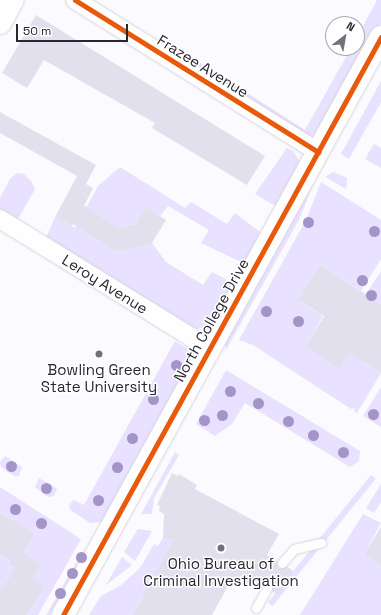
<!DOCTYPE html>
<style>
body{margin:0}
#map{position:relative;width:381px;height:615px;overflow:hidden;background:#fbfafe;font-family:"Space Grotesk",sans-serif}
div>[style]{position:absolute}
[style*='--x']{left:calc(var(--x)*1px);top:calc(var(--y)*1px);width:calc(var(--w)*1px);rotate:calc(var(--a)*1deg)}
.green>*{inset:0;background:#e8e1ff;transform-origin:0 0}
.building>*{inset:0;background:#e3e0ee}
.roads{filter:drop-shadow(0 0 1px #d5d4db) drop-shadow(0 0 1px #d5d4db)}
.service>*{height:9px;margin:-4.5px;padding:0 4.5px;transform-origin:4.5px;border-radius:4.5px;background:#fefeff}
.minor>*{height:18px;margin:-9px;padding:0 9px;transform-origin:9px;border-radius:9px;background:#fefeff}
.tertiary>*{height:22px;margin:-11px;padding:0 11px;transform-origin:11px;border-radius:11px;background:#fefeff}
.cycleway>*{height:5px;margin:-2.5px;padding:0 2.5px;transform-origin:2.5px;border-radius:2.5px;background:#e8590c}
.trees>*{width:11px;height:11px;margin:-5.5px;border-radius:50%;background:#a594c8}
.dots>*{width:11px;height:11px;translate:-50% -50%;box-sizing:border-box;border:2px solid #fff;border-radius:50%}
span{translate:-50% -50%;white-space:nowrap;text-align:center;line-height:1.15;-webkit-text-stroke:3px #fff;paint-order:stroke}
.street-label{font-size:15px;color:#282630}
.poi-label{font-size:15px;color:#282630}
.north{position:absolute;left:325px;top:16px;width:40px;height:40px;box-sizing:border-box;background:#fff;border:1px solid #a9a8ac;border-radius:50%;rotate:31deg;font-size:11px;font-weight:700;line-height:16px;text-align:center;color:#282630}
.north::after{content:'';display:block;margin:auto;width:14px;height:18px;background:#727078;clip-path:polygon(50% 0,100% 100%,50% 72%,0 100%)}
.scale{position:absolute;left:16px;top:24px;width:112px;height:18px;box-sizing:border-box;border:2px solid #282630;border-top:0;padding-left:5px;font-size:12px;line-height:14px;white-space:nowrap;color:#282630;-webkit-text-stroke:3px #fff;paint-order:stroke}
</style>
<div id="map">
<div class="green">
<i style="clip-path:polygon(377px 0,381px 0,381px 23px,323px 127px,312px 136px,302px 135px,173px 54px,168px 42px,305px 130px,351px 48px,357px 48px,357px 37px)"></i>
<i style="clip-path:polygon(381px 81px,381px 102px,349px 159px,341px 154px)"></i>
<i style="clip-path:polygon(374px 144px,381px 148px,381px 168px,365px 159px)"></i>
<i style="clip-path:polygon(287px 148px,293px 151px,299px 160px,299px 169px,277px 207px,255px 194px)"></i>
<i style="clip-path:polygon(120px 167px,185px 208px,191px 202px,227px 224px,235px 213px,260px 232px,245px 264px,201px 243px,209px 230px,168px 206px,160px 216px,146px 208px,136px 224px,119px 228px,101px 217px,90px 235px,117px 252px,152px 243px,166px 262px,203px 285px,212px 272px,237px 285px,213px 326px,196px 329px,46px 238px,55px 217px,75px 228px,98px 186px)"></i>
<i style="clip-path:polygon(333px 172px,347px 178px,346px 189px,325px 177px)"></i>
<i style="clip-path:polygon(17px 173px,24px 174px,32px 182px,35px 189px,18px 219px,14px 220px,0 211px,0 198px,10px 179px)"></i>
<i style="clip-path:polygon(315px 179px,300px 218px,226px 350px,224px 341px)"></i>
<i style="clip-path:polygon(321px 182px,381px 220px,381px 259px,361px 291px,320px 265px,298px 300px,323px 316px,305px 347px,340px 369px,358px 340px,374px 349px,365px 363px,381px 373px,357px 413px,354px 412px,355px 408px,351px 409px,253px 345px,239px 340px,306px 220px)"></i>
<i style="clip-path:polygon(381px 271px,381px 304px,366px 294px)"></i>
<i style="clip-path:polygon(175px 341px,190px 350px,194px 359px,106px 522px,90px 523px,70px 510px,69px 505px,74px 500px,84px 505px)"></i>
<i style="clip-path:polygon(226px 370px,360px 451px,359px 461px,350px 467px,245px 403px,232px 424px,215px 436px,196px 424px)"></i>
<i style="clip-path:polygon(381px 387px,381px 427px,363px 416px)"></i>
<i style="clip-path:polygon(175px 452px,179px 455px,154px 498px,152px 514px,141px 514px)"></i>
<i style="clip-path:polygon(5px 456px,22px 467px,19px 476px,14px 476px,1px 467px,0 462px)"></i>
<i style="left:371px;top:475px;width:6px;height:164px;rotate:39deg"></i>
<i style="clip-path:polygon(39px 478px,57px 489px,54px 496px,48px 497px,35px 487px)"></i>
<i style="clip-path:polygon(381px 484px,381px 502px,374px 513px,366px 508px)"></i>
<i style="clip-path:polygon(0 487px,81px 539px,38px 615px,27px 615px,45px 586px,32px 578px,40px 564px,23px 553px,35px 534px,0 512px)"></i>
<i style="clip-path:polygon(363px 514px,381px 523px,364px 555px,381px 566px,381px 615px,300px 615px)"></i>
<i style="clip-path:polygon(138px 529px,152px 531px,135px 561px,124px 552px)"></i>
<i style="clip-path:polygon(162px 539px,173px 540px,133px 615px,89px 615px,101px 596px,121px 585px,140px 568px,154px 544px,158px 546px)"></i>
<i style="clip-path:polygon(87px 544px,50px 615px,46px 615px)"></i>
<i style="clip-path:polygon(0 554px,10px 560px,8px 564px,15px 568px,0 591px)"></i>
<i style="clip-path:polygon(122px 557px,132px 565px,106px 585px)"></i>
</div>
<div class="building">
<i style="clip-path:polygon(36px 15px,265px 156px,247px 185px,152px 128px,155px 123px,44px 60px,27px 88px,2px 73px)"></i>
<i style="clip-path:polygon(0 112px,96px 165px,86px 184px,93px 188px,84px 206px,119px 228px,136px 224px,146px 207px,166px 220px,152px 243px,117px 252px,73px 224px,72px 226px,55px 217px,77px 176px,0 133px)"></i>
<i style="clip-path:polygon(320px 265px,381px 304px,381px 373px,350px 353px,340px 369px,305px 347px,324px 316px,298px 300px)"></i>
<i style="clip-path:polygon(172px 473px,178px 476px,179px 474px,197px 485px,195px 489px,279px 534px,267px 555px,277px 561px,278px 568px,287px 567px,294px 571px,279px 595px,272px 591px,270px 583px,262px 585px,253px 580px,250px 586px,233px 577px,212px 615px,133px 615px,173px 540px,163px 539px,164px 514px,159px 511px,160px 506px,157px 505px)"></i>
<i style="clip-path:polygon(0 512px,35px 534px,23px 553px,41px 564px,32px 578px,45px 586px,27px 615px,0 615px,0 591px,15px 568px,8px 564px,10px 560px,0 554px)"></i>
<i style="clip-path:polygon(381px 527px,381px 566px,364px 555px)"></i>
</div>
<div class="roads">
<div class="service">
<i style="--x:282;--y:563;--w:18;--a:-49"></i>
<i style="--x:294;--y:549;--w:28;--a:-13"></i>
<i style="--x:256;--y:608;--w:23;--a:-61"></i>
</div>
<div class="minor">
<i style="--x:75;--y:0;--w:287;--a:32"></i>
<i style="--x:0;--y:219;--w:225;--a:31.7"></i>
<i style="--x:191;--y:337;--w:22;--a:43"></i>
</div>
<div class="tertiary">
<i style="--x:0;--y:23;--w:26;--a:-61"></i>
<i style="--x:63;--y:615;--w:660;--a:-61.18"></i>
</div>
</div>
<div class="cycleway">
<i style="--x:75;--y:0;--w:287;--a:32"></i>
<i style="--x:63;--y:615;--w:660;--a:-61.18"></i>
</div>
<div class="trees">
<i style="left:308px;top:222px"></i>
<i style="left:374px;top:231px"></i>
<i style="left:362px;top:280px"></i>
<i style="left:371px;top:295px"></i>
<i style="left:266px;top:311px"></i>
<i style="left:298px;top:321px"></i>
<i style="left:176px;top:365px"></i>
<i style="left:230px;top:391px"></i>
<i style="left:153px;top:399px"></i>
<i style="left:258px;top:403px"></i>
<i style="left:373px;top:414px"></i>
<i style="left:222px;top:415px"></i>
<i style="left:204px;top:420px"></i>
<i style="left:288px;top:421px"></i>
<i style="left:313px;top:435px"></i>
<i style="left:132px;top:438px"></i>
<i style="left:343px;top:452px"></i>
<i style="left:11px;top:466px"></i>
<i style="left:117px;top:467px"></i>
<i style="left:46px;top:488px"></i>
<i style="left:98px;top:500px"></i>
<i style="left:15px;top:509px"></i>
<i style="left:41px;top:523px"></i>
<i style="left:81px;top:557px"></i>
<i style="left:72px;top:573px"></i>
<i style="left:60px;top:593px"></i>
</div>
<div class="dots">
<i style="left:99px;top:354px;background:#727078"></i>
<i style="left:221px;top:548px;background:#727078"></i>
</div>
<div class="street-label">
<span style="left:203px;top:66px;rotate:32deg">Frazee Avenue</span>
<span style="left:105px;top:284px;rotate:32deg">Leroy Avenue</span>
<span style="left:211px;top:320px;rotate:-61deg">North College Drive</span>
</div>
<div class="poi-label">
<span style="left:99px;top:378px">Bowling Green<br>State University</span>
<span style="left:221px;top:572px">Ohio Bureau of<br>Criminal Investigation</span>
</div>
<div class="north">N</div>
<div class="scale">50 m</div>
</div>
